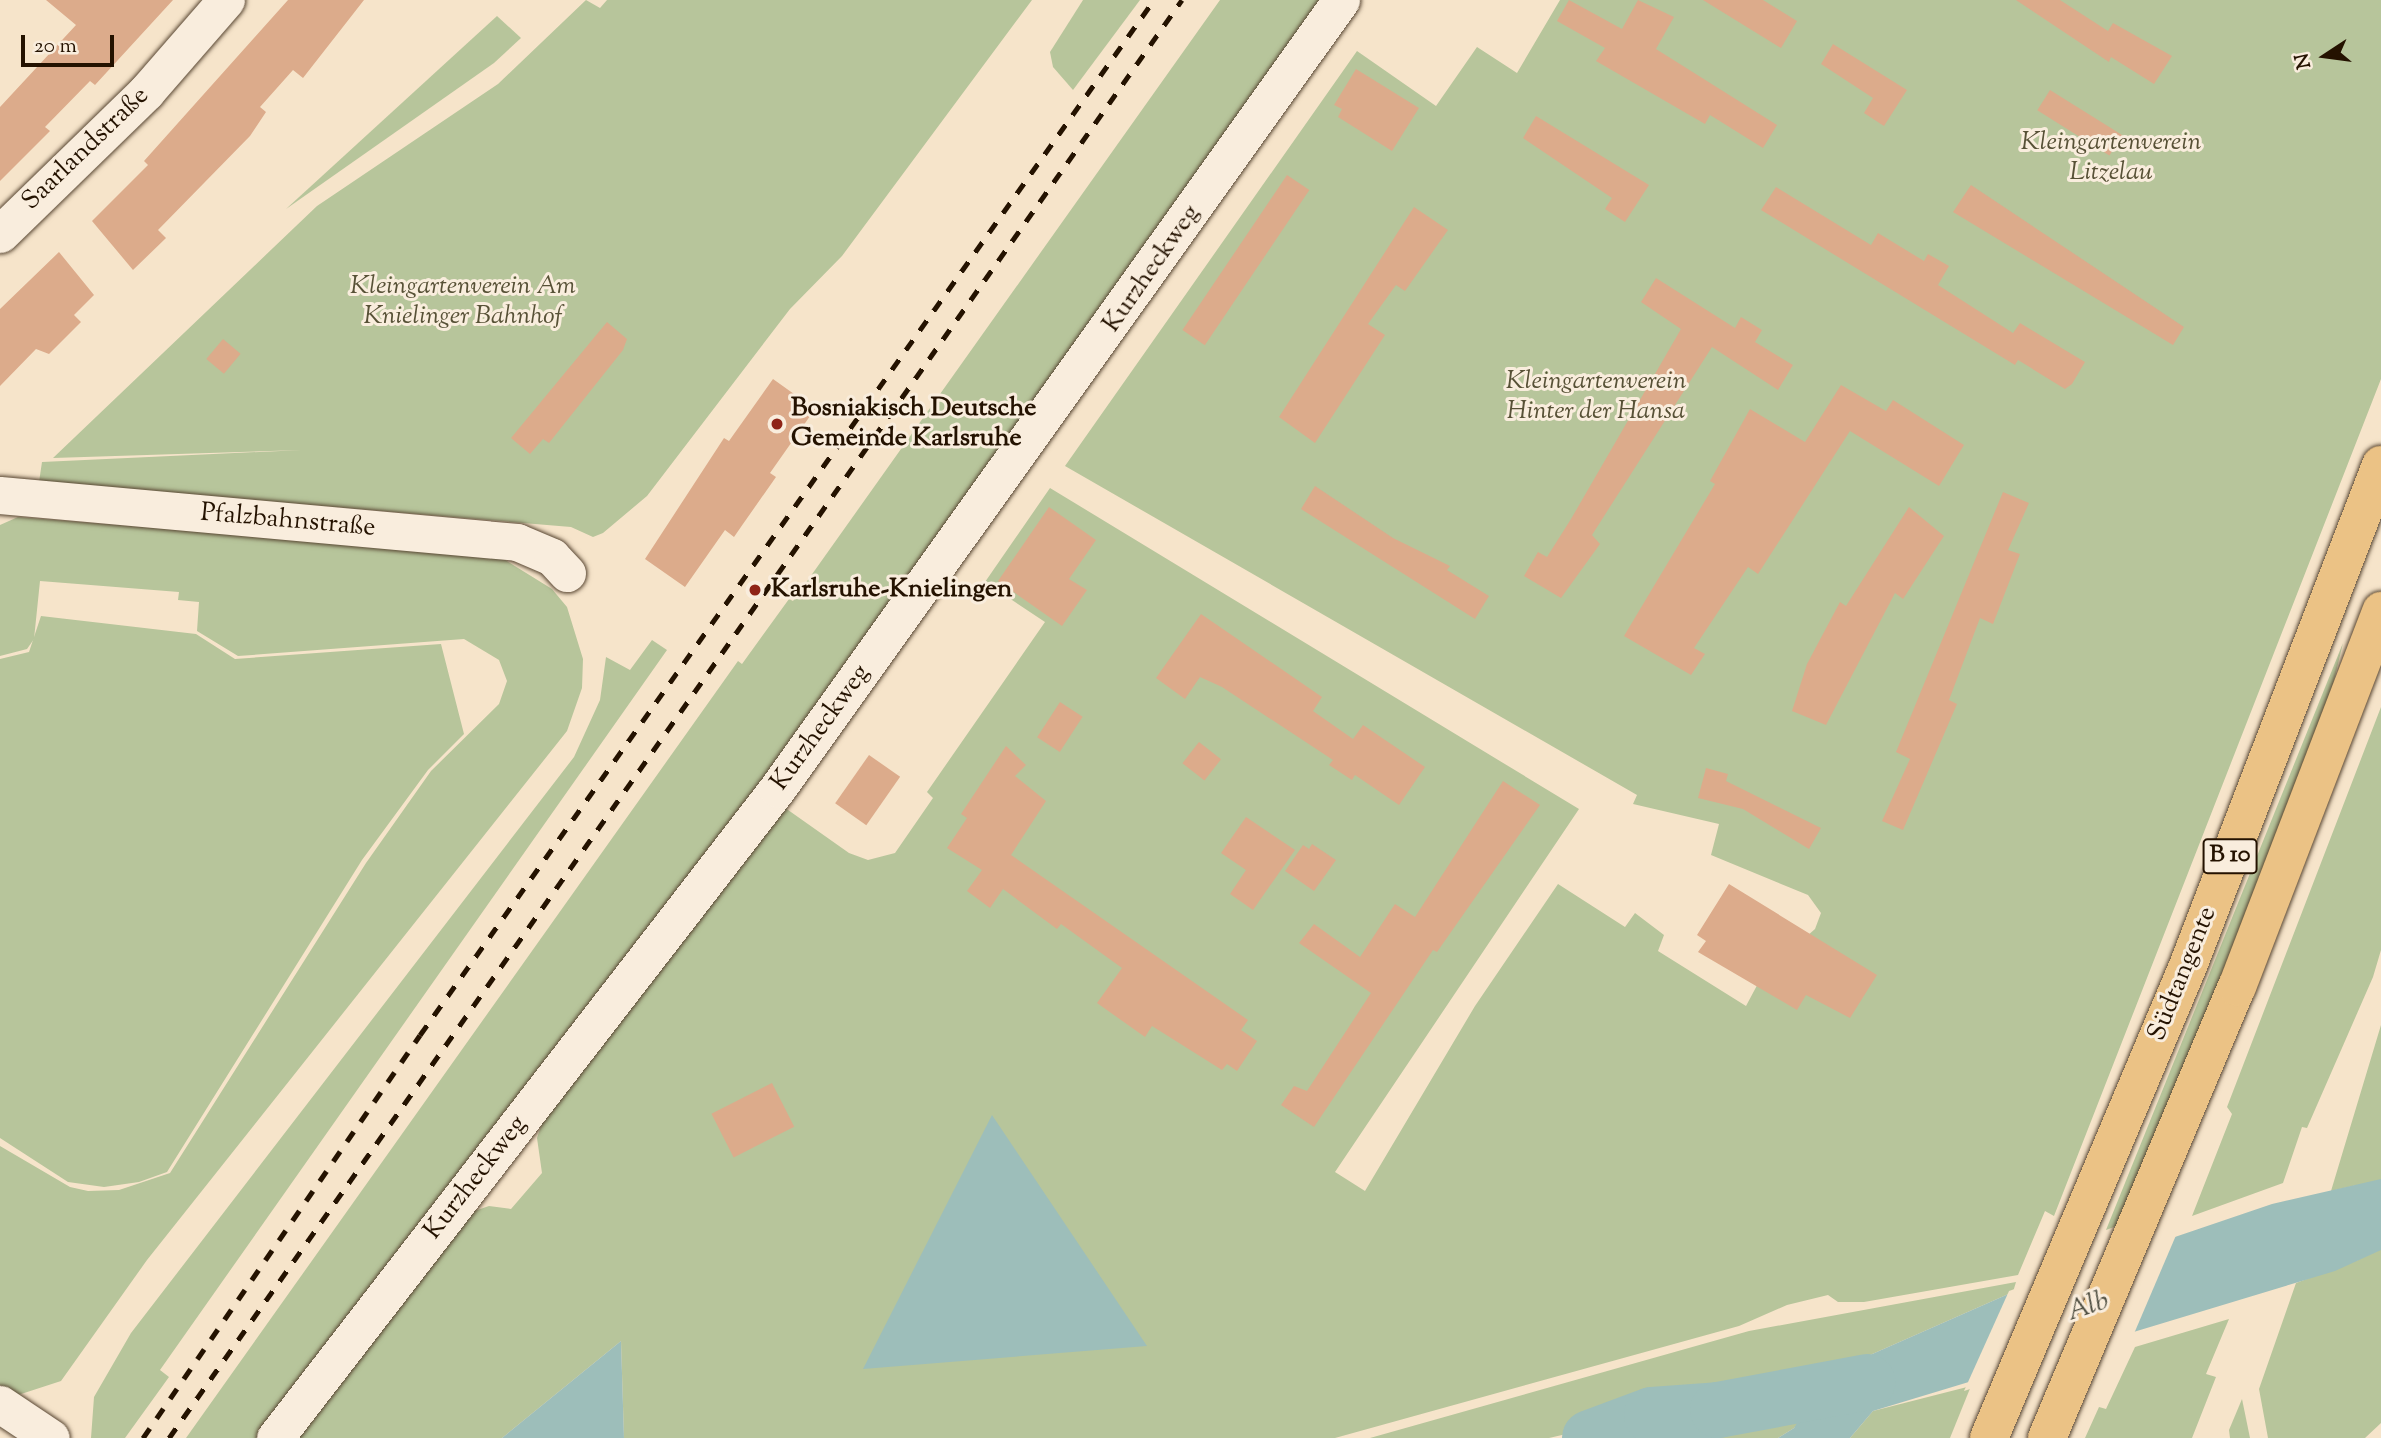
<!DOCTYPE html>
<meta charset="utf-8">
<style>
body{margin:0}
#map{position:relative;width:2381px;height:1438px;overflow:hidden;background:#f6e4ca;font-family:"Sorts Mill Goudy",serif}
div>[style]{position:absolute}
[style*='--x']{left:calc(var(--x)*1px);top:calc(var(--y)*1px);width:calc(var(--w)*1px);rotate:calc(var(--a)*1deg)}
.green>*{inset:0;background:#b7c59b}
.water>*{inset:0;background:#9dbeba}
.pier>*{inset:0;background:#f6e4ca}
.river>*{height:56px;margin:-28px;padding:0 28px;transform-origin:28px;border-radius:28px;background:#9dbeba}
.building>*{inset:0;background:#dcab8b;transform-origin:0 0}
.roads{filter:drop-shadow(0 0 2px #584632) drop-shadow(0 0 2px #584632)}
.minor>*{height:37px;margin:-18.5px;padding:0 18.5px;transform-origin:18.5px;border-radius:18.5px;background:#f9eddd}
.highway>*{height:38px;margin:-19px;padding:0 19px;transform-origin:19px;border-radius:19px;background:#ebc285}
.rail>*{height:5px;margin-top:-2.5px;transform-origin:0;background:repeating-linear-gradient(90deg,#241200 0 12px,transparent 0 24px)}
.dots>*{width:19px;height:19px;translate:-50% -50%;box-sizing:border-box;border:4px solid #f9eddd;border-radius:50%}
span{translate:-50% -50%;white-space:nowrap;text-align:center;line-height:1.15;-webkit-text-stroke:6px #f9eddd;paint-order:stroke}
.shield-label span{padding:2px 5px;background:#f9eddd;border:2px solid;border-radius:5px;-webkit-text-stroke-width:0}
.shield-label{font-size:24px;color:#241200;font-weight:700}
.park-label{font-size:26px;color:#575136;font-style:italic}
.street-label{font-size:26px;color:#241200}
.poi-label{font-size:26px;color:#241200;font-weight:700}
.left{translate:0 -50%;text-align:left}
.water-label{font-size:28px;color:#4e4e41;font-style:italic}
.north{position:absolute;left:2290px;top:21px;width:70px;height:70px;-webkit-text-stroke:5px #f9eddd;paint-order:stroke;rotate:257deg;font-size:19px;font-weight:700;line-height:28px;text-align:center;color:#241200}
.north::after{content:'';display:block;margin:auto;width:24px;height:32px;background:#241200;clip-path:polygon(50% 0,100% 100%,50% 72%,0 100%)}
.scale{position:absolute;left:21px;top:35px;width:93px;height:32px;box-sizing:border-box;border:4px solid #241200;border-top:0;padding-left:9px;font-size:21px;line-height:24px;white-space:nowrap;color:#241200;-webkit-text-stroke:5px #f9eddd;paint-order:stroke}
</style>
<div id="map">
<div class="green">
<i style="clip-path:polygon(586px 0,600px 8px,607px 0,1032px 0,842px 256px,790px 309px,647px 496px,603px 533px,593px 537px,571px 527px,39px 482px,42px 462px,302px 450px,53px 458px,317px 206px,498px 84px)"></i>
<i style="clip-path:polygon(1083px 0,1140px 0,1073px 90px,1053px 67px,1050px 52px)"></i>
<i style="clip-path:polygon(1220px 0,1319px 0,1004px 447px,625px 967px,261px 1438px,186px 1438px,738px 661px,742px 664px,789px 599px,793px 601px)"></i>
<i style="clip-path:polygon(1560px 0,2381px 0,2381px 379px,2054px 1216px,2045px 1211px,2018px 1275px,1864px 1302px,1838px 1302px,1828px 1295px,1787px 1305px,1739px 1326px,1335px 1438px,624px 1438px,621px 1341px,502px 1438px,291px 1438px,466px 1214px,489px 1206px,511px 1209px,542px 1173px,537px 1138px,544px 1117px,781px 805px,849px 853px,868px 860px,895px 853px,933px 798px,927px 792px,1045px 622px,985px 582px,1050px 488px,1579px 809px,1335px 1172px,1365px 1191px,1475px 1006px,1558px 884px,1625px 927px,1635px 913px,1664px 935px,1658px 951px,1746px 1006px,1762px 976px,1815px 929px,1821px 913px,1808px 895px,1711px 855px,1719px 824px,1633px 804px,1637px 795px,1065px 466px,1357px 51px,1436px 106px,1477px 47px,1517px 73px)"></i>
<i style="clip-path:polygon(497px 16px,521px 38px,494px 63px,286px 209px)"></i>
<i style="clip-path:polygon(18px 517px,497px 555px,552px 589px,567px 607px,583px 659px,582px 688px,567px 731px,147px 1260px,61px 1381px,18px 1395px,0 1385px,0 1146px,70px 1187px,88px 1191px,119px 1190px,170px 1173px,366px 863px,431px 771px,499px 704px,507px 681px,499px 660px,464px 639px,238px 656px,197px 631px,199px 602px,178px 600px,179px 592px,40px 581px,34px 639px,27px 649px,0 656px,0 525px)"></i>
<i style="clip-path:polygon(41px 616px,196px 634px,235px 659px,441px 644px,464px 734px,428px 770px,362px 860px,167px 1172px,139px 1182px,104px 1187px,68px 1182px,0 1138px,0 659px,29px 652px)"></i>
<i style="clip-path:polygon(652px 640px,667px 650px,160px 1370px,169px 1377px,125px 1438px,91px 1438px,94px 1397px,131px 1333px,574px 757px,600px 700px,606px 657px,630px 670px)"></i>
<i style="clip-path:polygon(2343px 643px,2329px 701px,2223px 974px,2122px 1224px,2106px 1230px)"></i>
<i style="clip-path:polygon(2381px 707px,2381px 950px,2373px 977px,2307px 1128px,2302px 1127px,2283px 1183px,2192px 1216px,2232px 1114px,2227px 1107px)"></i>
<i style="clip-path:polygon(2381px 1025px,2381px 1423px,2365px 1438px,2268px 1438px,2259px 1389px,2296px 1283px,2358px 1260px,2357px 1185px,2331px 1191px)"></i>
<i style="clip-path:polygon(2016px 1282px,2013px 1292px,1845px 1366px,1794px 1428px,1778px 1438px,1595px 1438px,1575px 1432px,1549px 1438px,1370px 1438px,1749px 1331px)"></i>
<i style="clip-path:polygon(2229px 1319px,2206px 1374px,2216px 1377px,2192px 1438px,2085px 1438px,2099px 1407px,2106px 1409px,2135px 1347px)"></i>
<i style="clip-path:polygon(1971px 1386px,1950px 1438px,1850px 1438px,1873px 1411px)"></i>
<i style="clip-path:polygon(2242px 1399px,2250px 1438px,2230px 1438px,2229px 1430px)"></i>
</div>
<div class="water">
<i style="clip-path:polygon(992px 1115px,1147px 1346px,863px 1369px)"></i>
<i style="clip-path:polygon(2381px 1179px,2381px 1250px,2335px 1271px,1873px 1411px,1850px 1438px,1778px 1438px,1794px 1428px,1816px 1390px,1845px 1366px,2013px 1292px,2272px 1204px)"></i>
<i style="clip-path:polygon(621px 1341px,624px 1438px,502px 1438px)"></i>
</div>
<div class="pier">
<i style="clip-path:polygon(2177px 1233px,2133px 1336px,1964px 1391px,2009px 1291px)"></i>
</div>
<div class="river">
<i style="--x:1590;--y:1438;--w:66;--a:-20.4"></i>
<i style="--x:1652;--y:1415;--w:66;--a:-4.3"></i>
<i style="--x:1718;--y:1410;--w:152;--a:-10.6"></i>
</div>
<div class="building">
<i style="clip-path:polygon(46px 0,173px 0,95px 85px,90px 81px,45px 127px,50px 131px,0 181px,0 107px,76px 25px)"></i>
<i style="clip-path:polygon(288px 0,364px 0,303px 78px,293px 70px,260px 107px,266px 112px,250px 136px,158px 230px,166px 238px,133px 270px,92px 221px,148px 165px,144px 161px)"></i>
<i style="clip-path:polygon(1569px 0,1622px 29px,1638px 0,1674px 17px,1656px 49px,1777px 125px,1763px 148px,1710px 115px,1705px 124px,1596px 61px,1605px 48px,1557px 21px)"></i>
<i style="clip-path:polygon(1703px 0,1763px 0,1797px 21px,1781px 48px)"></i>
<i style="clip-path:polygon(2016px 0,2060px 0,2108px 31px,2113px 23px,2172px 56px,2154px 84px,2111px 57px,2109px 62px)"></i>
<i style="clip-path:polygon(1833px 44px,1907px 90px,1884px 126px,1864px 113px,1873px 98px,1821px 64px)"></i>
<i style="clip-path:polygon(1356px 69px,1419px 108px,1392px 151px,1338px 117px,1342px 109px,1334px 105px)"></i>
<i style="left:2050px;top:90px;width:85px;height:24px;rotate:32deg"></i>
<i style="clip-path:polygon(1536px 116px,1649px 185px,1625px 222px,1605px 209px,1612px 198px,1523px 138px)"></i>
<i style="left:1287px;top:175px;width:27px;height:187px;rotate:34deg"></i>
<i style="clip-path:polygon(1971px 185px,2184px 327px,2173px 345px,1953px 212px)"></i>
<i style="clip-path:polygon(1776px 187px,1871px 245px,1878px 233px,1924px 261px,1928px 254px,1949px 266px,1938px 285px,2013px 333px,2020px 323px,2085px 362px,2072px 384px,2065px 389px,2018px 360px,2015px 365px,1761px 210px)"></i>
<i style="clip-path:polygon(1414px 207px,1448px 230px,1405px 291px,1396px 285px,1368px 324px,1385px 335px,1315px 443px,1279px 417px)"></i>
<i style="clip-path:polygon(59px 252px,94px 295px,74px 315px,81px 322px,49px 354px,36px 349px,0 386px,0 309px)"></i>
<i style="clip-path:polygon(1656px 278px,1735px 328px,1741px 317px,1762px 330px,1755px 342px,1793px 365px,1778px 390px,1712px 347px,1592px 535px,1600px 544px,1561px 598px,1524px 576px,1538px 552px,1547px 557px,1571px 519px,1681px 329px,1641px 302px)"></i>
<i style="clip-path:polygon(607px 322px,627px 339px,623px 350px,549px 443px,543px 439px,530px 454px,511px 438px)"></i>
<i style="left:223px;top:339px;width:23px;height:26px;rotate:40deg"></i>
<i style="clip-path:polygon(773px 379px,815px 409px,770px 473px,776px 477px,743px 524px,734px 537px,725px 530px,685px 587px,645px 559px,724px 438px,729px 441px)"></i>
<i style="clip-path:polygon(1841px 385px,1886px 411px,1893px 400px,1964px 445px,1939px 486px,1850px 431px,1758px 574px,1748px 567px,1694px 648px,1705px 654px,1691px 675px,1624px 636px,1715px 484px,1710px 481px,1750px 409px,1805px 442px)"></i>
<i style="clip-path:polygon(1315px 486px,1393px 538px,1450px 566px,1447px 570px,1489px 596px,1475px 619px,1301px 509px)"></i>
<i style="clip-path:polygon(2003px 492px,2029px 503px,2008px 550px,2020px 554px,1993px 624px,1980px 618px,1949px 700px,1957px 704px,1903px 830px,1882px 821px,1910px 759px,1896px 752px)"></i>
<i style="clip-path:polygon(1049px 507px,1096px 540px,1069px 579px,1087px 590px,1062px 626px,998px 581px)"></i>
<i style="clip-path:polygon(1909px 507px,1944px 536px,1903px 599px,1895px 593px,1826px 725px,1792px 711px,1807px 664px,1840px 602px,1846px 606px)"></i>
<i style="clip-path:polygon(1201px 614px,1322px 697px,1313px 711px,1353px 739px,1363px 725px,1425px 767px,1399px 805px,1355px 775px,1352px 780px,1329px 765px,1333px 760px,1222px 687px,1200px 677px,1185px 699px,1156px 678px)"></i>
<i style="left:1060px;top:702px;width:27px;height:42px;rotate:33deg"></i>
<i style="left:1199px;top:742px;width:28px;height:27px;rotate:38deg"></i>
<i style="clip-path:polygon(1006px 746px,1026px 765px,1015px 776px,1046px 801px,1011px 855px,1248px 1020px,1241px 1030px,1257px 1041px,1237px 1071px,1227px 1064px,1222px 1070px,1152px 1026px,1145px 1037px,1097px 1003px,1122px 968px,1061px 924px,1057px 929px,1003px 889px,990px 908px,967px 891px,982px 870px,947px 848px,967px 818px,961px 814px)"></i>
<i style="left:869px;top:755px;width:38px;height:59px;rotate:35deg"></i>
<i style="clip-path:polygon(1706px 768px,1728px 774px,1726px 781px,1821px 828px,1809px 849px,1743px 809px,1698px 798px)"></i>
<i style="clip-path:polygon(1503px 781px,1540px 805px,1437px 952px,1433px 950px,1314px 1127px,1281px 1105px,1294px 1086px,1307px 1091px,1371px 993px,1299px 943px,1314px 924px,1360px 957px,1395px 904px,1415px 917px)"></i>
<i style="clip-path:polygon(1246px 817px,1295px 850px,1253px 910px,1230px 894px,1246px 870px,1221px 853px)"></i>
<i style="clip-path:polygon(1312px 844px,1336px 860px,1314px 891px,1285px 871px,1303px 845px,1309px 849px)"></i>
<i style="clip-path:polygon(1729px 884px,1877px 975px,1850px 1018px,1806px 995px,1797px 1010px,1698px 952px,1706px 941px,1697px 935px)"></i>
<i style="left:772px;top:1083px;width:49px;height:68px;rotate:63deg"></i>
</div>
<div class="roads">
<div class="minor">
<i style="--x:0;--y:234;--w:204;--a:-44.2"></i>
<i style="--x:146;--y:92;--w:122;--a:-49"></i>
<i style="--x:0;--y:495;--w:519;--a:5.19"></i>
<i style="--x:517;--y:542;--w:38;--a:23"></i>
<i style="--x:552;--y:557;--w:22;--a:47"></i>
<i style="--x:0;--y:1404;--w:61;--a:33.7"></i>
<i style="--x:275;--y:1438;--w:820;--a:-52.28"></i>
<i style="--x:777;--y:789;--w:970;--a:-54.44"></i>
</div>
<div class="highway">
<i style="--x:1989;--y:1438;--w:512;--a:-67.14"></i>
<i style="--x:2188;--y:966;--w:537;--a:-68.93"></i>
<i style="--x:2047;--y:1438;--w:489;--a:-67.2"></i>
<i style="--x:2237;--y:987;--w:403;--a:-69"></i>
</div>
</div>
<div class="rail">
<i style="--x:143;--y:1438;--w:489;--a:-55.5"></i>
<i style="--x:420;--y:1035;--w:1269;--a:-54.66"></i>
<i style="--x:169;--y:1438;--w:1759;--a:-54.84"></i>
</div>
<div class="dots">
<i style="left:777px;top:424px;background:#8f2418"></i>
<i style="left:755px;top:590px;background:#8f2418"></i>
</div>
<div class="shield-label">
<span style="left:2230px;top:856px">B 10</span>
</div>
<div class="park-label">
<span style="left:2111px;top:158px">Kleingartenverein<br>Litzelau</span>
<span style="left:463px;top:302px">Kleingartenverein Am<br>Knielinger Bahnhof</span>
<span style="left:1596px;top:397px">Kleingartenverein<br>Hinter der Hansa</span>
</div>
<div class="street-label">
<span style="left:86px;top:149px;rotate:-44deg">Saarlandstraße</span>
<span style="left:1152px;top:269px;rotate:-55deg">Kurzheckweg</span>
<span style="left:288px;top:521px;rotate:5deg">Pfalzbahnstraße</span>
<span style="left:821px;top:728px;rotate:-54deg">Kurzheckweg</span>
<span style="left:2183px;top:974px;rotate:-68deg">Südtangente</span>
<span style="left:476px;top:1178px;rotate:-52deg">Kurzheckweg</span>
</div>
<div class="poi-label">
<span class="left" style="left:791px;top:424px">Bosniakisch Deutsche<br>Gemeinde Karlsruhe</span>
<span class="left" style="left:771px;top:590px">Karlsruhe-Knielingen</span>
</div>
<div class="water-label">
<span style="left:2088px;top:1307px;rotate:-18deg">Alb</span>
</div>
<div class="north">N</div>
<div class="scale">20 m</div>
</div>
